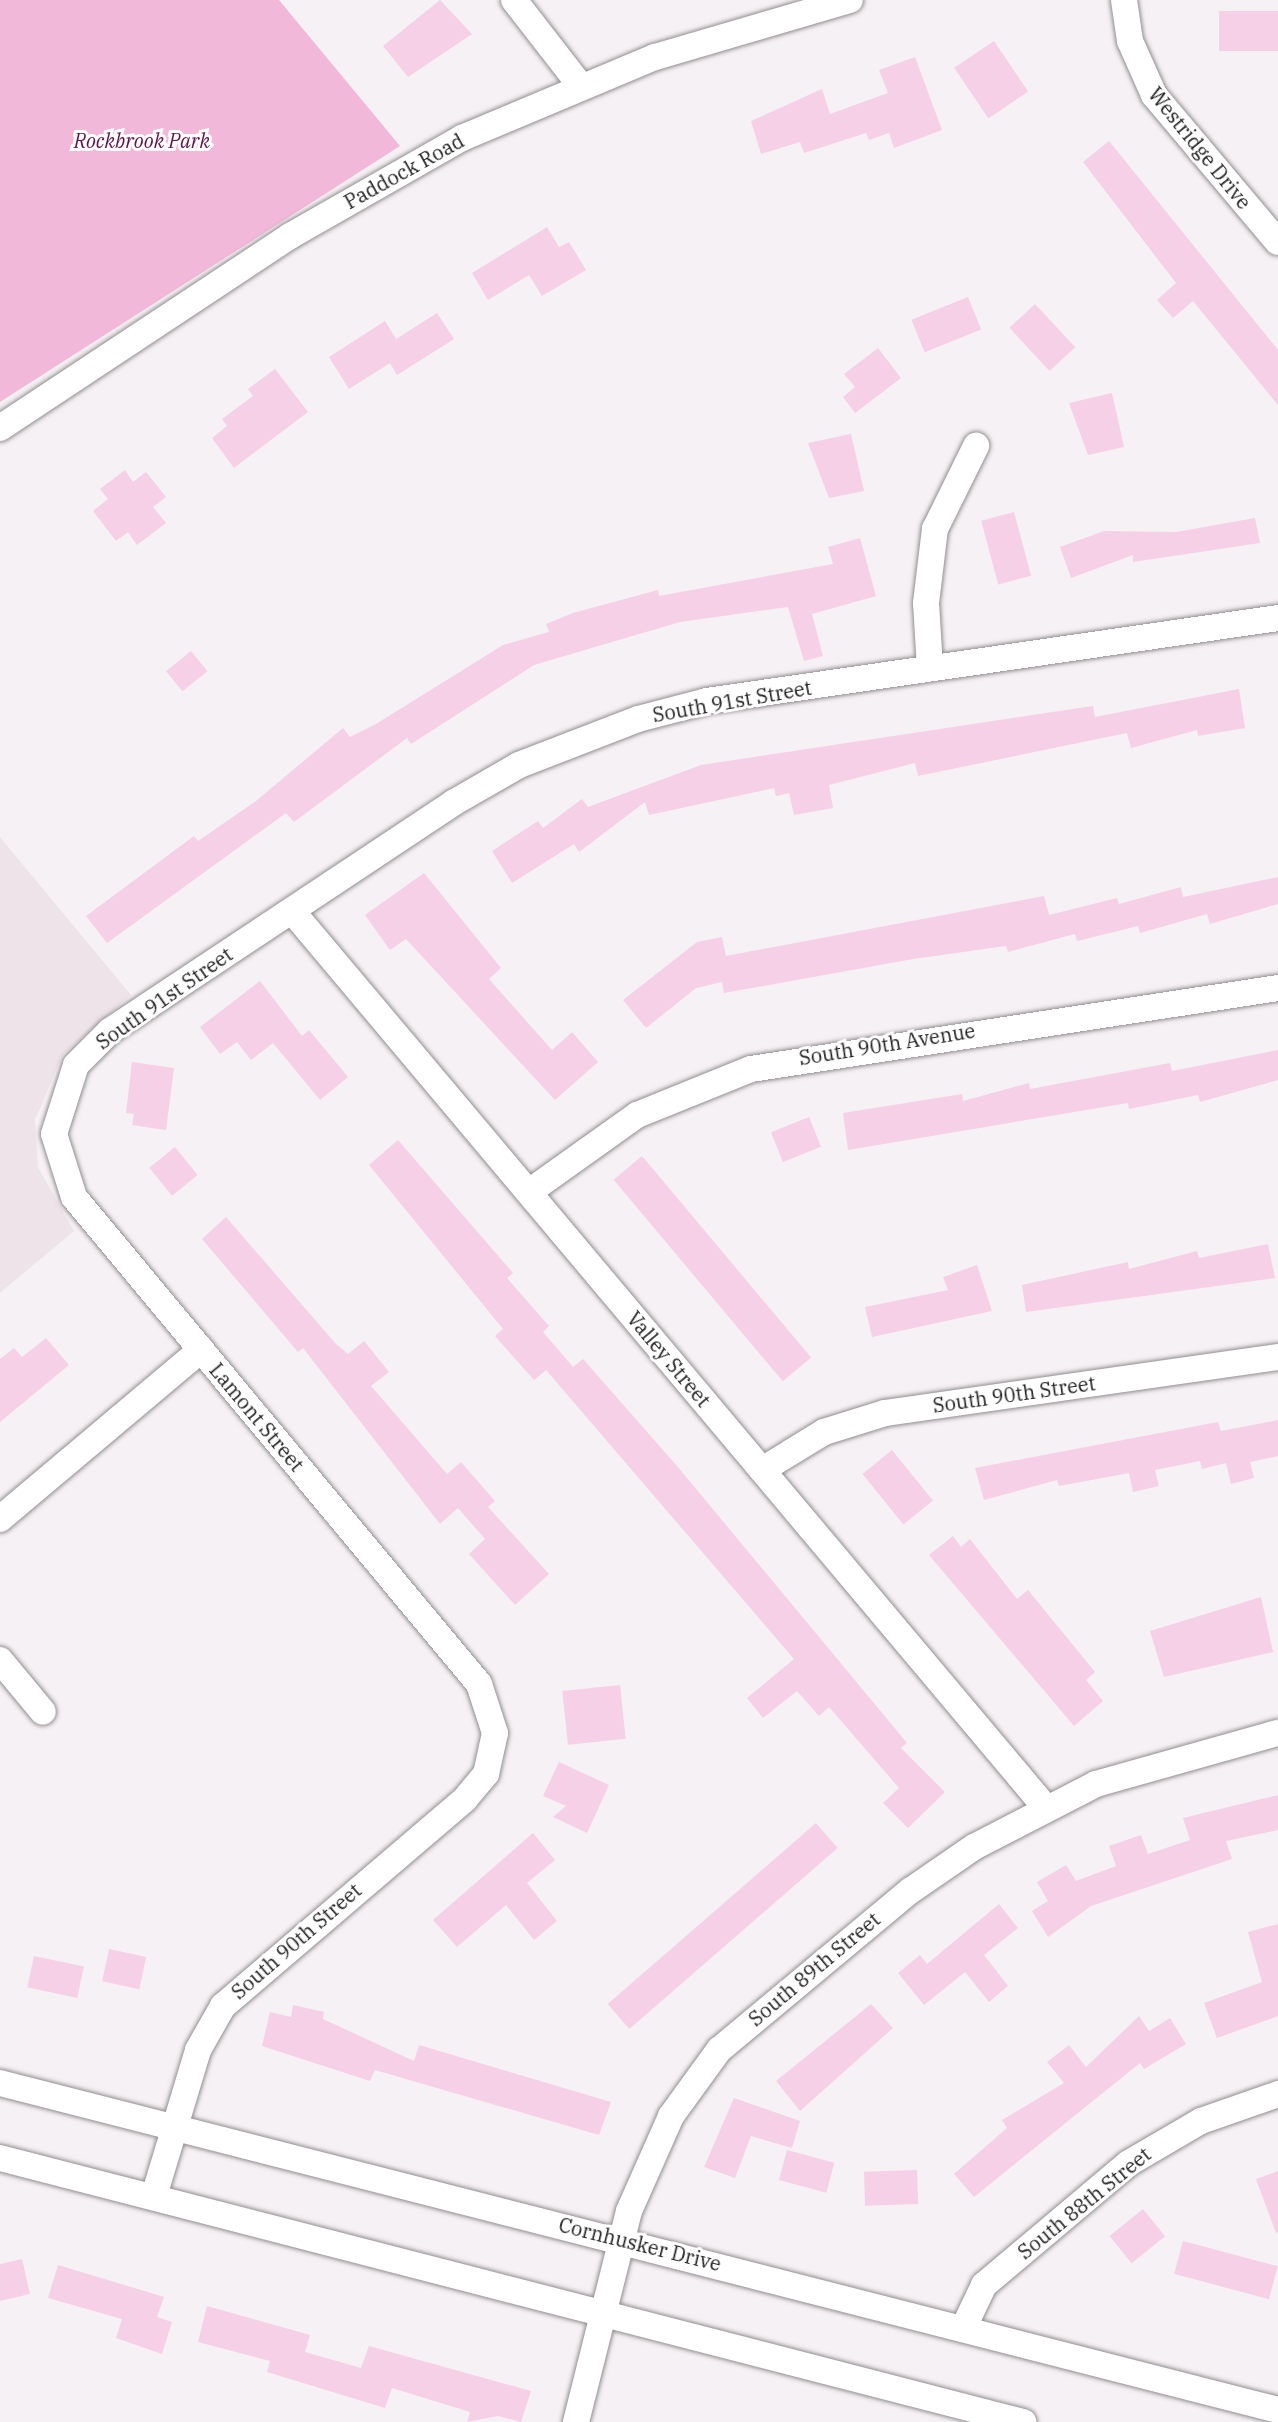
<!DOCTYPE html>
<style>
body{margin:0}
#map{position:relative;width:1278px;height:2422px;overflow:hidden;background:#f6f1f4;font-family:"IBM Plex Serif",serif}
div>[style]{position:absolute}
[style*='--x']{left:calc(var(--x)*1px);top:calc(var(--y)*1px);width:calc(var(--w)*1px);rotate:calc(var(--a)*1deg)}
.built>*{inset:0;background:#efe3ea}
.green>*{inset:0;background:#f2b8da}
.building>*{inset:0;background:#f6d0e6;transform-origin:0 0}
.roads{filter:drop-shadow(0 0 2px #928e90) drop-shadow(0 0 2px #928e90)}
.street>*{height:26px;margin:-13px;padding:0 13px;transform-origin:13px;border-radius:13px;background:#fff}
span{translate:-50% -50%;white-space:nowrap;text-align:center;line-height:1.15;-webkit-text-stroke:6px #fff;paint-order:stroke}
.park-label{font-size:20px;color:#62144b;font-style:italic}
.street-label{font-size:20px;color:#222021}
</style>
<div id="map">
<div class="built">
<i style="clip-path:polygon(0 837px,131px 995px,63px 1054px,35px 1120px,38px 1167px,74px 1231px,0 1293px)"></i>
</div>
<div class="green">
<i style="clip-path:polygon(0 0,279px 0,400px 146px,0 402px)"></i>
</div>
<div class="building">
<i style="clip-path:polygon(440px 0,472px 34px,408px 77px,383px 46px)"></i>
<i style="left:1278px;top:11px;width:40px;height:59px;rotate:90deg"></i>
<i style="left:994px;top:41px;width:61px;height:48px;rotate:56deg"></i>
<i style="clip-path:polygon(915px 57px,942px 130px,894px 148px,889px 133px,869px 140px,866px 133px,804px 153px,800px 142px,761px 154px,751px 121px,822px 89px,830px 114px,888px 93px,879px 70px)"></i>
<i style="clip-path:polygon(1109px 141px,1278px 350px,1278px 405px,1193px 301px,1173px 318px,1157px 300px,1176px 283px,1083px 162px)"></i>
<i style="clip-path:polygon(547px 227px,559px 247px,569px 242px,586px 270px,542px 296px,529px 275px,488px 300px,472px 273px)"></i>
<i style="left:968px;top:297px;width:35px;height:61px;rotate:68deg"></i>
<i style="left:1035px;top:304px;width:59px;height:35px;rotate:47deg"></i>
<i style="clip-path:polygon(437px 313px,454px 339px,397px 375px,390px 363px,349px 389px,329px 357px,385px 321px,396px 339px)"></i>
<i style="clip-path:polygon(878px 348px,901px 378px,855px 413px,843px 397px,855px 387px,844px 374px)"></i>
<i style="clip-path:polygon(275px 369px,308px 412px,234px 468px,212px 438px,227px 426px,222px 419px,253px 396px,248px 389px)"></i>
<i style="clip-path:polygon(1112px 393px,1124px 447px,1088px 455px,1069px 403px)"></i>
<i style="clip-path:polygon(851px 434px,864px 491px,829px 498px,808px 443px)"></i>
<i style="clip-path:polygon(125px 470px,133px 482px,146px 472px,166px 497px,153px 507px,166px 523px,137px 545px,128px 532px,116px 541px,93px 511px,108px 499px,100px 489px)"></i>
<i style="left:1014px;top:512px;width:66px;height:34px;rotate:75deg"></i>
<i style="clip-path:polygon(1255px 518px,1260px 543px,1133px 562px,1133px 555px,1071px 578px,1060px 547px,1104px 531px,1176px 532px)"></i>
<i style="clip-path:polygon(860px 538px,876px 596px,812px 614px,823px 656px,804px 661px,788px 607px,680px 622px,534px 665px,411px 744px,407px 738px,294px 822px,286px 813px,107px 943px,86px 916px,194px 836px,198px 841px,256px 801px,343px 728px,350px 737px,376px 724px,503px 645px,549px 632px,546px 624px,573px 613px,658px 590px,659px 596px,833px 564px,828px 547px)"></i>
<i style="left:191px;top:651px;width:26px;height:32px;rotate:51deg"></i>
<i style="clip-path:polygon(1239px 689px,1245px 728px,1198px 736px,1197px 730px,1131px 748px,1127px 733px,918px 776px,915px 763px,829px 785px,833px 808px,794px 815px,789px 793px,776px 796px,774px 788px,649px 815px,645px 802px,579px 852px,574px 844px,512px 883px,492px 851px,538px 821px,543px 828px,582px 799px,588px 807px,701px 765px,1093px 706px,1095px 717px)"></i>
<i style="clip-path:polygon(424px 873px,501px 968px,489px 979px,552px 1050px,572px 1032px,598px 1062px,555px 1100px,406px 939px,390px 950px,365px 915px)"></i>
<i style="clip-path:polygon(1278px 877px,1278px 904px,1210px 924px,1207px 914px,1140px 933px,1138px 926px,1077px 941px,1075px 934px,1008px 952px,1006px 946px,913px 959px,724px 993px,722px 982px,696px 988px,646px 1028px,623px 1000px,697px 942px,722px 937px,726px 956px,1044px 896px,1049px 915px,1117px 898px,1119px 904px,1181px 887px,1183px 897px)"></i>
<i style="clip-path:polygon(260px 981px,302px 1036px,309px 1030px,348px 1077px,320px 1100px,273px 1043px,251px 1060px,237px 1042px,220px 1054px,200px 1027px)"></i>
<i style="clip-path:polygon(1278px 1050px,1278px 1080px,1200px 1102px,1198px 1095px,1129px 1109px,1128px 1103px,848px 1150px,843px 1113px,962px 1094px,963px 1101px,1029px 1083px,1030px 1089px,1170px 1063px,1172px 1071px)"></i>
<i style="clip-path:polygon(132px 1062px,174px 1068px,166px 1130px,132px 1125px,134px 1114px,126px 1113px)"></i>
<i style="left:809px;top:1117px;width:32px;height:41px;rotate:68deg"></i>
<i style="clip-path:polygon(398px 1140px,513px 1273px,507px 1278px,549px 1326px,543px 1332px,573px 1367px,583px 1359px,677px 1466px,907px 1743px,901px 1748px,945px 1792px,908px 1828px,883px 1803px,899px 1788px,829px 1707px,819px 1716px,797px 1691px,763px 1718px,747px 1698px,794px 1659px,546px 1370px,534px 1380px,495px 1336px,503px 1329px,369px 1165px)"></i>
<i style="left:175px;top:1147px;width:36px;height:33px;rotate:51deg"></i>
<i style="left:642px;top:1156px;width:263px;height:37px;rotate:50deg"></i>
<i style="clip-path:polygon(226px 1217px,336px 1344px,348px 1354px,364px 1341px,389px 1372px,371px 1386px,447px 1474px,461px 1462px,495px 1501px,488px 1507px,549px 1574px,515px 1605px,469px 1554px,485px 1539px,458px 1508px,440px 1524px,303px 1348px,298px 1352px,202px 1239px)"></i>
<i style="clip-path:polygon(1268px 1244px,1275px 1278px,1026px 1312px,1022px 1285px,1128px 1262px,1129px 1269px,1197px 1251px,1199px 1258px)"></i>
<i style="clip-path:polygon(977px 1265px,992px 1311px,872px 1337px,865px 1307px,948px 1290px,943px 1277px)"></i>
<i style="clip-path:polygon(46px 1338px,69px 1365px,0 1422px,0 1359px,14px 1348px,22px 1357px)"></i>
<i style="clip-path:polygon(1278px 1420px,1278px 1456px,1250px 1462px,1254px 1478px,1231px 1484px,1226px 1463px,1202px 1469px,1200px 1461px,1155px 1470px,1159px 1486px,1133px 1492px,1129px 1473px,1059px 1486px,1057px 1480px,984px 1500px,975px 1468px,1218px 1422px,1221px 1431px)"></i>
<i style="left:892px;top:1450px;width:65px;height:38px;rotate:51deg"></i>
<i style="clip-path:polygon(953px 1536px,961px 1547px,970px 1539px,1017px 1599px,1028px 1590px,1095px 1672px,1086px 1680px,1103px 1701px,1074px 1726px,929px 1555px)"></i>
<i style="clip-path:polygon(1261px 1597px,1273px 1652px,1164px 1677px,1150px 1631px)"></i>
<i style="left:620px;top:1685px;width:54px;height:58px;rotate:84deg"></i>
<i style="clip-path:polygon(559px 1762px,609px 1785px,587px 1833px,553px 1817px,566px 1806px,543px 1796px)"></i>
<i style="clip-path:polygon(1278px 1795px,1278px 1830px,1226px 1841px,1232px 1859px,1091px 1906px,1048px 1937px,1032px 1911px,1048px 1901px,1037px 1882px,1066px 1865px,1076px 1881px,1116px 1866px,1109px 1846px,1141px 1835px,1148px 1854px,1190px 1840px,1183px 1818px)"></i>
<i style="left:816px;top:1823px;width:33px;height:276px;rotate:49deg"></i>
<i style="clip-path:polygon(533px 1833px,555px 1860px,527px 1883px,557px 1921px,534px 1940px,506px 1905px,457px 1947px,433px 1920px)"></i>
<i style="clip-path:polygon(999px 1904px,1018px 1928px,984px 1955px,1008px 1986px,989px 2002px,965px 1972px,924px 2005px,898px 1973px,920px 1955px,927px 1964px)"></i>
<i style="clip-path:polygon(1278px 1924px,1278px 2016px,1217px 2038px,1204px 2003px,1262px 1982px,1248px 1932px)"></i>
<i style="left:109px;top:1949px;width:38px;height:33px;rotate:12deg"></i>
<i style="left:34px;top:1956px;width:51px;height:32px;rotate:12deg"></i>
<i style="clip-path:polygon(871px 2004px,893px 2028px,800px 2111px,776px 2081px)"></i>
<i style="clip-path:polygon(293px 2005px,324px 2012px,323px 2019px,414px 2061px,419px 2045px,611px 2102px,599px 2135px,375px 2070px,370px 2081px,262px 2046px,270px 2012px,291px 2017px)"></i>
<i style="clip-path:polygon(1139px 2016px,1149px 2031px,1170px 2018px,1186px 2044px,1144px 2069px,1140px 2063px,974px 2197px,954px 2174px,1007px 2128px,1002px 2120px,1064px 2083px,1047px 2062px,1069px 2045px,1086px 2067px)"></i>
<i style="clip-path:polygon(734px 2098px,800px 2121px,792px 2148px,751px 2136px,735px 2178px,704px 2167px)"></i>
<i style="left:787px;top:2150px;width:49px;height:31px;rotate:15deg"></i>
<i style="left:917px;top:2170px;width:34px;height:53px;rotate:88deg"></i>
<i style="clip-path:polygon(1278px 2171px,1278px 2232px,1276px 2233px,1256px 2179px)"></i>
<i style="left:1143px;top:2209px;width:35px;height:43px;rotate:51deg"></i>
<i style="left:1183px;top:2241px;width:98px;height:34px;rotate:15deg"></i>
<i style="clip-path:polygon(22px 2259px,30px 2294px,0 2301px,0 2264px)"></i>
<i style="clip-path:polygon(58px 2265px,164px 2297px,157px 2317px,172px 2322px,162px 2354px,116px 2338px,122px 2319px,48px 2298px)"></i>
<i style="clip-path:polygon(207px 2306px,310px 2335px,305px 2352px,361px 2368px,369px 2346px,531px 2391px,521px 2422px,498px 2416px,467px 2422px,470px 2412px,392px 2388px,385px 2408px,267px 2372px,270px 2361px,198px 2342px)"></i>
</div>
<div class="roads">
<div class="street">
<i style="--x:514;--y:0;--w:108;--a:52.2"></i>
<i style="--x:1124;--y:0;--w:41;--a:81.7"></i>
<i style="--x:1130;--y:41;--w:59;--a:66"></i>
<i style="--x:1154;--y:95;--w:192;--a:49.9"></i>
<i style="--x:0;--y:428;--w:348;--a:-33.5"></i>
<i style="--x:290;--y:236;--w:198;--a:-29.7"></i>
<i style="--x:462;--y:138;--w:209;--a:-22.8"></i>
<i style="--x:655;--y:57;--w:203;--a:-16.3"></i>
<i style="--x:930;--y:668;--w:65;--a:-93.5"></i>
<i style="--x:926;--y:603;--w:75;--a:-83.1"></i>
<i style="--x:935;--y:529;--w:93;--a:-63.7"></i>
<i style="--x:292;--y:911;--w:1172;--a:49.95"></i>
<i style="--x:529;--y:1192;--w:133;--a:-35.5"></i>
<i style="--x:637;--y:1115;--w:123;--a:-22"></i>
<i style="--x:751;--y:1069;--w:533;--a:-8.74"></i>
<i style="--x:762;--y:1470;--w:73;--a:-31.5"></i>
<i style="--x:824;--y:1432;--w:64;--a:-17.3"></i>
<i style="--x:885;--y:1413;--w:397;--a:-8.1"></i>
<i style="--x:0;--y:1519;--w:263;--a:-40.1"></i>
<i style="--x:0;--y:1660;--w:67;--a:50.4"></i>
<i style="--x:0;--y:2083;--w:1319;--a:14.35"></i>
<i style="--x:0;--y:2158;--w:1057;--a:14.47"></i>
<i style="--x:154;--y:2196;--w:152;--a:-73.2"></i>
<i style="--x:198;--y:2050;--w:51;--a:-60.4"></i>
<i style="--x:223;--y:2006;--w:318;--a:-40.5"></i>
<i style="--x:465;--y:1799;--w:33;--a:-50"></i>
<i style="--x:486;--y:1774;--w:42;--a:-77.6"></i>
<i style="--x:495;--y:1733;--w:52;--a:-108.1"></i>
<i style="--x:479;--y:1684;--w:633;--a:-129.75"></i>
<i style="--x:74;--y:1197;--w:66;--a:-107.6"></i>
<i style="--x:54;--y:1134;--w:72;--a:-72.3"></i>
<i style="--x:76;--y:1065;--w:48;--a:-45"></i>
<i style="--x:110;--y:1031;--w:412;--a:-33.6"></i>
<i style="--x:453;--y:803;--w:76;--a:-29.9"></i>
<i style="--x:519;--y:765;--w:128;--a:-21.1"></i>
<i style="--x:638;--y:719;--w:71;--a:-14.6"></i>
<i style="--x:707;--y:701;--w:577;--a:-8.27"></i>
<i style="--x:963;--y:2329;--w:49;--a:-64.5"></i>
<i style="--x:984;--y:2285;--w:189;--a:-40.1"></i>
<i style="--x:1129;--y:2163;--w:83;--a:-30.3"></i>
<i style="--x:1201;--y:2121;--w:82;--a:-19.3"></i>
<i style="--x:576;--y:2422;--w:218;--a:-75.9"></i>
<i style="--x:629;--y:2211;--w:104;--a:-66.1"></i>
<i style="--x:671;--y:2116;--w:82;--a:-54"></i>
<i style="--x:719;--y:2050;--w:249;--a:-39.8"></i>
<i style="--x:910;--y:1891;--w:78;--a:-34.5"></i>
<i style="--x:974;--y:1847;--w:137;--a:-27.3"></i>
<i style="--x:1096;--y:1784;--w:189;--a:-15.7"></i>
</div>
</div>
<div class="park-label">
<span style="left:142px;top:140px">Rockbrook Park</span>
</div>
<div class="street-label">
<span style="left:1200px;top:148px;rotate:51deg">Westridge Drive</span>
<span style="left:404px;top:171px;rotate:-29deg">Paddock Road</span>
<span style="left:732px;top:701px;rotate:-10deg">South 91st Street</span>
<span style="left:164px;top:998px;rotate:-35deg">South 91st Street</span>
<span style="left:887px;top:1044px;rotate:-9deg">South 90th Avenue</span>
<span style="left:669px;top:1359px;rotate:50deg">Valley Street</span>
<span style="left:1014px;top:1394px;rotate:-8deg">South 90th Street</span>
<span style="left:257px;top:1417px;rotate:50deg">Lamont Street</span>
<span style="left:296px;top:1941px;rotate:-41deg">South 90th Street</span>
<span style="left:814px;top:1969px;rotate:-40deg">South 89th Street</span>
<span style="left:1084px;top:2203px;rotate:-39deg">South 88th Street</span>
<span style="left:640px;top:2244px;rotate:14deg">Cornhusker Drive</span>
</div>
</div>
